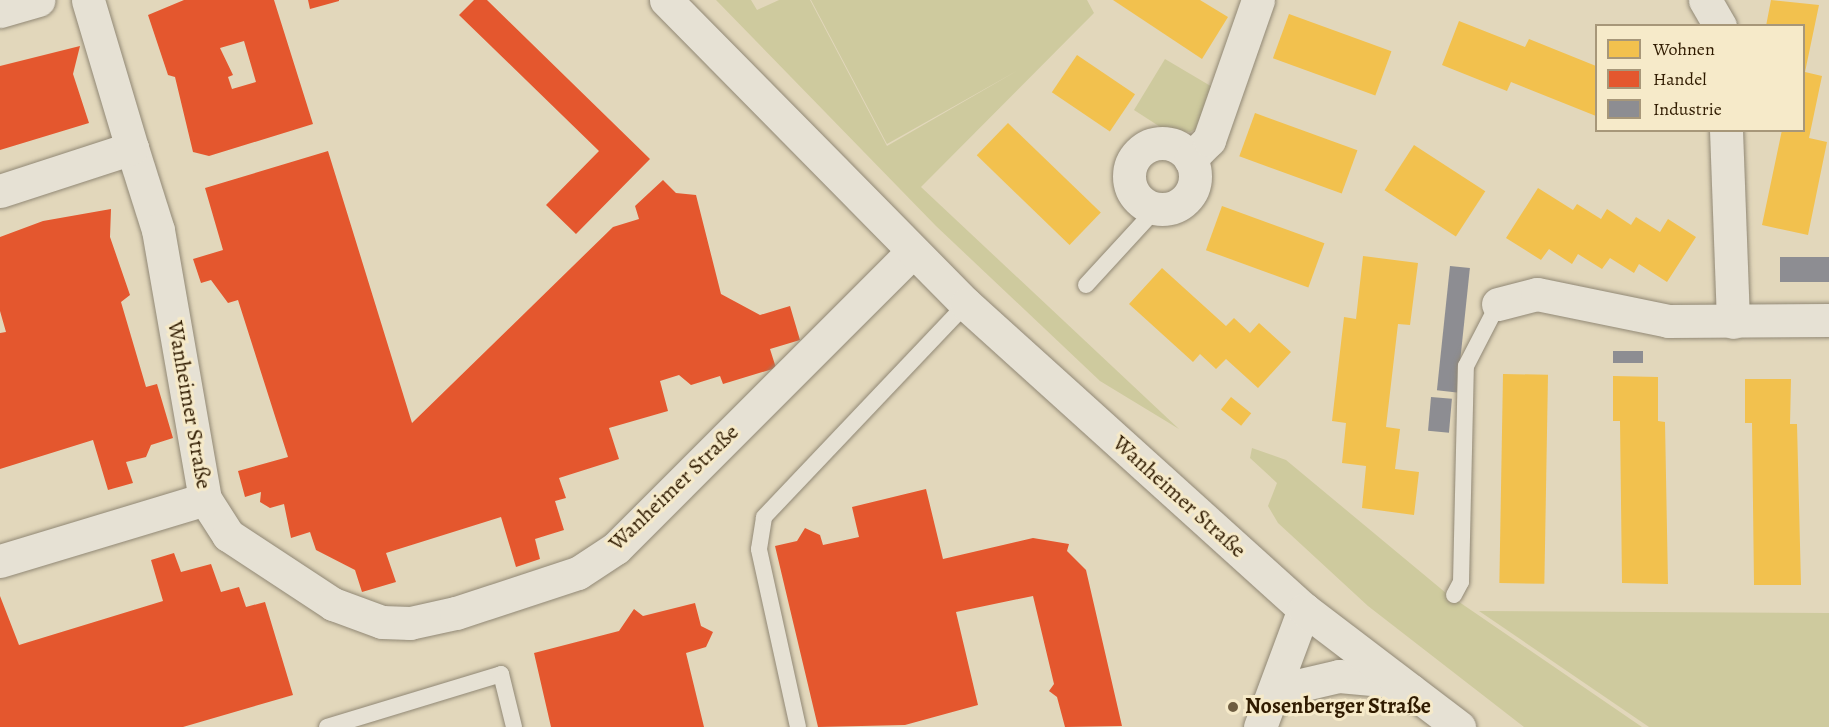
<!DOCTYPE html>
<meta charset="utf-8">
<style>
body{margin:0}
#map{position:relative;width:1829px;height:727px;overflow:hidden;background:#e2d7bb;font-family:Alegreya,serif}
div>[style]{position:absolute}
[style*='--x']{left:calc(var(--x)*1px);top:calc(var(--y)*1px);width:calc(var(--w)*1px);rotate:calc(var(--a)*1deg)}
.green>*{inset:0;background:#ceca9e}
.homes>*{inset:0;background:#f2c14e;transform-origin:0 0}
.shops>*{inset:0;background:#e4572e}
.industry>*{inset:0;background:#8d8d92;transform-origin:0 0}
.roads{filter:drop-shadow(0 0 2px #918875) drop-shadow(0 0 2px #918875)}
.lane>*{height:16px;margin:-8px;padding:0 8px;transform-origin:8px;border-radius:8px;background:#e6e1d4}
.street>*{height:33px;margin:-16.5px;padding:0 16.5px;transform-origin:16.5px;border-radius:16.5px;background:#e6e1d4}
.street>.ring{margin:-16.5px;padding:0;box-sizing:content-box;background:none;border:33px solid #e6e1d4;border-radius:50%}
.secondary>*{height:33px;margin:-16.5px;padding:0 16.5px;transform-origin:16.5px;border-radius:16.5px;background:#e6e1d4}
.dots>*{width:16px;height:16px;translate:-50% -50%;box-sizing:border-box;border:3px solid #f6eac9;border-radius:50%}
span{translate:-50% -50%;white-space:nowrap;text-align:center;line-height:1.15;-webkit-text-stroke:6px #f6eac9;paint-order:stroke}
.street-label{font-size:22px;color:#301b00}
.poi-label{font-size:22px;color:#301b00;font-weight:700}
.left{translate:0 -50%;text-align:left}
.legend{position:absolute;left:1595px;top:24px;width:210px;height:108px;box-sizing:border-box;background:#f6eac9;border:2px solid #a79779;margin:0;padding:8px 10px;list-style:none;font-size:18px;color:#301b00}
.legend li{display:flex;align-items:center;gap:12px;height:30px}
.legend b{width:30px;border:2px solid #a79779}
</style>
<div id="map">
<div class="green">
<i style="clip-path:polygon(716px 0,751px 0,757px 10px,779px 0,810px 0,887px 146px,1022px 68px,887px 144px,811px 0,1087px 0,1094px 13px,921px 187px,1179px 429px,1100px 381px,936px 226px)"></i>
<i style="clip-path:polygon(1165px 59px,1214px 88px,1198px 128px,1190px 132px,1165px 130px,1134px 110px)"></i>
<i style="clip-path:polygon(1252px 448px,1286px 460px,1446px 593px,1642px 727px,1524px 727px,1368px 606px,1278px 523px,1268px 506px,1277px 483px,1250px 458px)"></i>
<i style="clip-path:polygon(1479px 611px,1829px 613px,1829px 727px,1649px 727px)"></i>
</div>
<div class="homes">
<i style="clip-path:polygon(1113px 0,1200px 0,1228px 17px,1202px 59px)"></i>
<i style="clip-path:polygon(1771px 0,1819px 5px,1805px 72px,1822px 76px,1809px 138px,1827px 142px,1808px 235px,1762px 225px,1782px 130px,1804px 130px,1804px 26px,1766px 26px)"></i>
<i style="left:1289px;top:14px;width:109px;height:47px;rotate:20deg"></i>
<i style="clip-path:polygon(1459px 21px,1525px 47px,1529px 39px,1596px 66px,1596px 116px,1511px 82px,1507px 91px,1442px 65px)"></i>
<i style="left:1077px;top:55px;width:70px;height:45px;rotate:34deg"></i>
<i style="left:1255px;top:113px;width:109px;height:46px;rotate:20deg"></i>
<i style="left:1008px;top:123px;width:129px;height:45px;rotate:44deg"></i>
<i style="left:1414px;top:145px;width:85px;height:54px;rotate:33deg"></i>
<i style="clip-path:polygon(1538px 188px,1573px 210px,1577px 204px,1601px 219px,1607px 209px,1631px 225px,1636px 217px,1660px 232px,1668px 219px,1696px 237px,1667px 282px,1639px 264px,1634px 273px,1610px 258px,1602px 269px,1578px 254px,1572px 264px,1549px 249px,1541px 260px,1506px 238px)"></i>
<i style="left:1222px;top:206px;width:109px;height:47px;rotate:20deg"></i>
<i style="clip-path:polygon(1363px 256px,1418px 263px,1410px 325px,1398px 324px,1386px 427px,1400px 429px,1395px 469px,1419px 472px,1414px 515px,1362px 508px,1366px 466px,1342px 463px,1346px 423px,1332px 421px,1344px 317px,1356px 319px)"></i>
<i style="clip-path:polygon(1162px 268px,1226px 326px,1234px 318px,1250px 333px,1259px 323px,1291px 352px,1258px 388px,1226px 359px,1216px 369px,1200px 354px,1193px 362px,1129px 304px)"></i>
<i style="left:1503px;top:374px;width:45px;height:209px;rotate:1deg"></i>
<i style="clip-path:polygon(1613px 376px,1658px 377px,1658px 421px,1665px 422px,1668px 584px,1622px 583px,1620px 421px,1613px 421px)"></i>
<i style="clip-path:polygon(1745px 379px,1791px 379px,1790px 424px,1797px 424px,1801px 585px,1754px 585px,1752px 423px,1745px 423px)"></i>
<i style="left:1231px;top:397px;width:26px;height:16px;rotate:39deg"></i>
</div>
<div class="shops">
<i style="clip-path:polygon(evenodd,184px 0,274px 0,313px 124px,209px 156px,193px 152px,175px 77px,168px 75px,148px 15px,184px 0,244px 41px,256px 82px,232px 89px,228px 77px,233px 75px,220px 48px,244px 41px)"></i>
<i style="clip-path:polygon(308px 0,339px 0,339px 1px,310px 9px)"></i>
<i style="clip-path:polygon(474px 0,487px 0,650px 159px,576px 234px,546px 205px,599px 151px,459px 15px)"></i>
<i style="clip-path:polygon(80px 46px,73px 74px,89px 123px,0 150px,0 66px)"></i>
<i style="clip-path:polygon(328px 151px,412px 423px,613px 227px,639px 219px,635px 206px,663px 180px,676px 193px,696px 195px,721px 294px,760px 315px,790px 306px,800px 340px,770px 349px,776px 368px,723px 384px,720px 376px,691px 385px,679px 375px,660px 381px,668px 411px,609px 428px,619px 459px,559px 478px,566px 498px,555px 501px,564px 530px,535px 539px,540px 559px,516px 567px,501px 517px,386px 553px,396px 582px,362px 592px,355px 570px,316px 550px,310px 532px,291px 538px,284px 504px,270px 508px,260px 502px,261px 492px,245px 497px,238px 471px,288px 457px,238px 300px,228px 303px,211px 280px,201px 283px,193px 259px,223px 250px,205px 188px)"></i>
<i style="clip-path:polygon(111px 209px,110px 237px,130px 295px,121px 302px,146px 387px,157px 384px,173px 438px,151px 445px,146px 457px,126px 462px,133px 483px,108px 490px,93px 440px,0 469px,0 333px,6px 332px,0 311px,0 237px,43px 221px)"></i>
<i style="clip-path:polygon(926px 489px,943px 559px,1033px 538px,1069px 544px,1067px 551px,1086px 570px,1122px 726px,1065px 727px,1057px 697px,1049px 691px,1054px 684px,1033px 596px,956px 612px,978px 705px,905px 725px,818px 727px,775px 546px,797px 541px,805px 528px,820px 535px,823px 545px,859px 537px,852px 507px)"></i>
<i style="clip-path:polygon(174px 553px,181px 572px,211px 564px,221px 592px,239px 587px,246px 607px,265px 602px,293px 695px,183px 727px,0 727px,0 596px,19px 645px,163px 601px,151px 560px)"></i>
<i style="clip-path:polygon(695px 603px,701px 626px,713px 632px,706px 647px,686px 653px,704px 727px,551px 727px,534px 653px,619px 631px,634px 609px,643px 616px)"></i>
</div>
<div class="industry">
<i style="left:1829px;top:257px;width:25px;height:49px;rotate:90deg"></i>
<i style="left:1450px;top:266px;width:20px;height:125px;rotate:6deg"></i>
<i style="left:1613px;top:351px;width:30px;height:12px"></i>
<i style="left:1431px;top:397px;width:21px;height:34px;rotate:5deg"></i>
</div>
<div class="roads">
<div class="lane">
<i style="--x:1086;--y:285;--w:103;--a:-47.4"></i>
<i style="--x:1454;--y:595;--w:15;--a:-62"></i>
<i style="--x:1461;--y:582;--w:216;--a:-88.7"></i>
<i style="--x:1466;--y:366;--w:70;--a:-62.7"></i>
<i style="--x:327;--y:727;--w:182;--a:-16.9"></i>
<i style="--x:501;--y:674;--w:55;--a:76.2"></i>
<i style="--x:798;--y:727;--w:182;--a:-102.4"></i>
<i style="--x:759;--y:549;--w:32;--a:-81"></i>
<i style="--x:764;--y:517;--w:294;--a:-46.5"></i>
</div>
<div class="street">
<i style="--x:1705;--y:0;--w:30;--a:60"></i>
<i style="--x:0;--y:11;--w:40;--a:-16"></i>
<i style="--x:1726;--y:130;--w:192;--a:87.9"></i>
<i class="ring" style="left:1129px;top:143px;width:33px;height:33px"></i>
<i style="--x:132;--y:148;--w:86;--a:72.4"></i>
<i style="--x:158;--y:230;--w:273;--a:80.1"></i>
<i style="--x:205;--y:499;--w:43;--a:57.4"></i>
<i style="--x:228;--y:535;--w:126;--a:33.3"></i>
<i style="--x:333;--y:604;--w:52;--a:20.2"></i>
<i style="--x:382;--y:622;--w:28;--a:2"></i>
<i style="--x:410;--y:623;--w:47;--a:-12.3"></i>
<i style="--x:456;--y:613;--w:128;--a:-18.2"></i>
<i style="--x:578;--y:573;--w:45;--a:-33.3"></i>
<i style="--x:616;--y:548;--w:419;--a:-45"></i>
<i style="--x:1190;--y:159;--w:27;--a:-45"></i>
<i style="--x:1209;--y:140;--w:148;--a:-70.7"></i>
<i style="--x:0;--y:191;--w:139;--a:-18"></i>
<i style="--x:132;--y:148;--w:154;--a:-106.6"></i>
<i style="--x:1498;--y:304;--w:40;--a:-14.4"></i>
<i style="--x:1537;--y:294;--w:134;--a:11.6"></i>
<i style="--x:1668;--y:321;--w:161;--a:-0.4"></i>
<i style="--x:0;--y:561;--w:214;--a:-16.8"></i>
<i style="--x:1268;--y:704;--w:33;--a:-33"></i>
<i style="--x:1296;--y:686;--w:44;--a:-13.1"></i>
<i style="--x:1339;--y:676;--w:44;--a:5.2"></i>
<i style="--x:1383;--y:680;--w:29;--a:20"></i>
<i style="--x:1260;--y:727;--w:126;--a:-69.6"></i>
</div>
<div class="secondary">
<i style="--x:666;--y:0;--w:427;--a:45.4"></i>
<i style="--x:966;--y:304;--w:455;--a:42.1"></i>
<i style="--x:1304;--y:609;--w:195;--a:37.3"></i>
</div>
</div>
<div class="dots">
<i style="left:1233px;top:707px;background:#6e5d41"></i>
</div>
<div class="street-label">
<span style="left:189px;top:405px;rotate:80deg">Wanheimer Straße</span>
<span style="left:674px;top:488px;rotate:-44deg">Wanheimer Straße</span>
<span style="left:1179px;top:497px;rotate:42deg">Wanheimer Straße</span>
</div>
<div class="poi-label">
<span class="left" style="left:1245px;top:707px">Nosenberger Straße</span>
</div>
<ul class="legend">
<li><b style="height:16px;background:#f2c14e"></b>Wohnen</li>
<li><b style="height:16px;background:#e4572e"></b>Handel</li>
<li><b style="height:16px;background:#8d8d92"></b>Industrie</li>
</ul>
</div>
